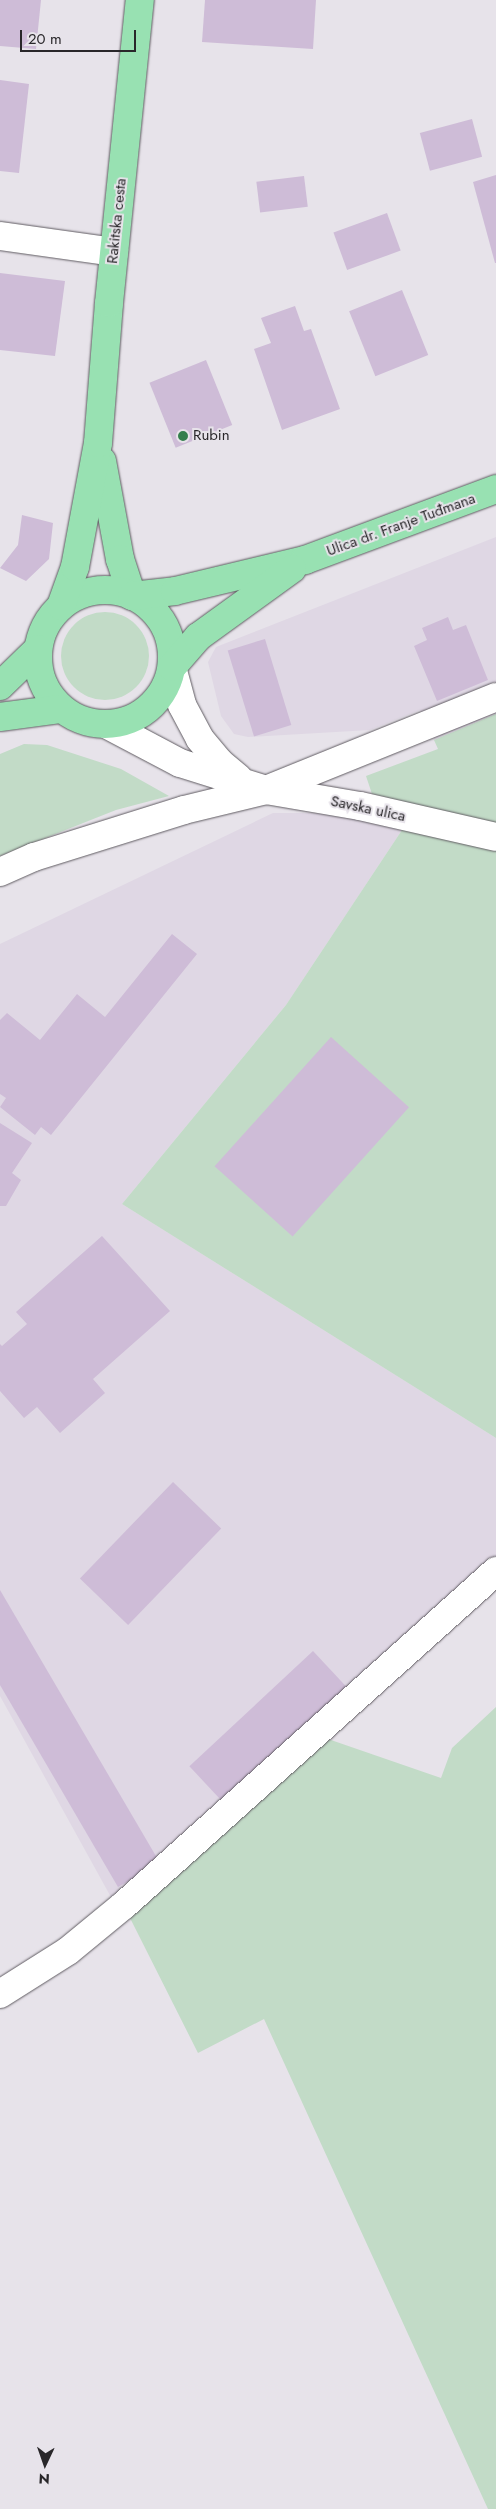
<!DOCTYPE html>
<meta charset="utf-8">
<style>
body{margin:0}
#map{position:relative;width:496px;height:2509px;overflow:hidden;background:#e7e3ea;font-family:Jost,sans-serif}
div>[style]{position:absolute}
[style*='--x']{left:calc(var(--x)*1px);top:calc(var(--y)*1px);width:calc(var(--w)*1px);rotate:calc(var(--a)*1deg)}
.built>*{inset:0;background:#dfd7e4}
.green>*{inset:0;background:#c2dbc7}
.round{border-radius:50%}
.building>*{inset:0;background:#cebcd7;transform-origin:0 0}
.roads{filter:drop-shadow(0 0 1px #605c62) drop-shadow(0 0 1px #605c62)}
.minor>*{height:28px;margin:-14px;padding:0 14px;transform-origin:14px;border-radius:14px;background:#fff}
.major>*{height:28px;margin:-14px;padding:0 14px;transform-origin:14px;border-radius:14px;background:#98e1b2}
.major>.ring{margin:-14px;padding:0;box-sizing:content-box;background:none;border:28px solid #98e1b2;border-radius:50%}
.dots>*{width:14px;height:14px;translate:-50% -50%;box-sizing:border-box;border:2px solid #e7e3ea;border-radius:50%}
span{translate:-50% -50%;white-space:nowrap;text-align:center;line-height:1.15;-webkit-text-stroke:4px #e7e3ea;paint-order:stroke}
.street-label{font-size:15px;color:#29272a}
.poi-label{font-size:15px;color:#29272a}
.left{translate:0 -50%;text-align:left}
.north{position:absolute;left:20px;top:2439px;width:50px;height:50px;-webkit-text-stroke:4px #e7e3ea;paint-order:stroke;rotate:183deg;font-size:14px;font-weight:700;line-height:20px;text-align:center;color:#29272a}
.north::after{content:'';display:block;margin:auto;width:18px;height:22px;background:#29272a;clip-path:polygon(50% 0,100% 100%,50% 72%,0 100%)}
.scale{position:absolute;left:20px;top:30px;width:116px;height:22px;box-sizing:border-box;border:2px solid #29272a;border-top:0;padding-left:6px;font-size:15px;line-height:18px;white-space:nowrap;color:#29272a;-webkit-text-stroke:4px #e7e3ea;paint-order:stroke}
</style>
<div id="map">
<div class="built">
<i style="clip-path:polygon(496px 537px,496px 714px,434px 740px,420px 710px,370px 730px,248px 737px,234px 734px,221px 716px,208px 662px,216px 647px)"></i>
<i style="clip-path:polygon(273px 813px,323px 813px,404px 827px,286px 1005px,122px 1204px,496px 1438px,496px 1558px,112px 1899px,0 1696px,0 944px)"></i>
</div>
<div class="green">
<i class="round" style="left:61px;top:612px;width:88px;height:88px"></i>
<i style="clip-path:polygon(496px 714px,496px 824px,372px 794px,366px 776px,438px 749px,434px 740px)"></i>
<i style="clip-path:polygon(24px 744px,47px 745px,121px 769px,169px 796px,116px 810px,0 856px,0 754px)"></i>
<i style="clip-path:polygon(404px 827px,496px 851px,496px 1438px,122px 1204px,286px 1005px)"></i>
<i style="clip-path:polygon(496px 1707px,496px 2509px,488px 2509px,264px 2019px,198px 2053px,130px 1918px,328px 1739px,441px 1778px,452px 1748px)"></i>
</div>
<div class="building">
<i style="clip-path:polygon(0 0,41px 0,36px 49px,0 46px)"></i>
<i style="clip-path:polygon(205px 0,316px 0,313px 49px,202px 42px)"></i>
<i style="clip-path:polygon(0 80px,29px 84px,19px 173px,0 171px)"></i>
<i style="left:472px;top:119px;width:39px;height:54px;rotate:75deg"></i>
<i style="clip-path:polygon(496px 175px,496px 263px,495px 263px,473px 182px)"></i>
<i style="left:304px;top:176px;width:31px;height:48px;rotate:83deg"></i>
<i style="left:387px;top:213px;width:40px;height:57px;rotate:70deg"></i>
<i style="clip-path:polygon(0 273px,65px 281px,55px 356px,0 350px)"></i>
<i style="left:402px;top:290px;width:70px;height:57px;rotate:68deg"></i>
<i style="clip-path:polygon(295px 306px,304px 331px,311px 329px,340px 409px,282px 430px,254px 349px,271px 343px,261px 318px)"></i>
<i style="left:206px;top:360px;width:70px;height:61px;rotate:68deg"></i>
<i style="clip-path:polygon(22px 515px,53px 523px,49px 559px,26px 581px,0 568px,18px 545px)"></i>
<i style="clip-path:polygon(448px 617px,453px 630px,466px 625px,488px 680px,437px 701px,414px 646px,427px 640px,422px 628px)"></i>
<i style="left:265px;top:639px;width:90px;height:39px;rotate:73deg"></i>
<i style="clip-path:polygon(172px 934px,197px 954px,51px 1135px,41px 1127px,35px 1135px,0 1107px,6px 1098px,0 1094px,0 1020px,7px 1013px,40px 1040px,77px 994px,105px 1017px)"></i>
<i style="left:331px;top:1037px;width:105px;height:174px;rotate:42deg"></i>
<i style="clip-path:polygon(0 1123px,32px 1143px,12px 1173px,21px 1180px,6px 1206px,0 1206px)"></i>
<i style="clip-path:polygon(102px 1236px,170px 1311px,93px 1379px,105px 1393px,60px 1433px,37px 1407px,24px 1418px,0 1391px,0 1344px,2px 1346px,27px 1324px,16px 1312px)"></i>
<i style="left:173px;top:1482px;width:67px;height:134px;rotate:44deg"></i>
<i style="clip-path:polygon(0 1590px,160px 1863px,118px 1887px,0 1685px)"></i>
<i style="left:313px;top:1651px;width:50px;height:169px;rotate:47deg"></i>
</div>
<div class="roads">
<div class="minor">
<i style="--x:0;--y:236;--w:115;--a:8"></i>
<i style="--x:172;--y:667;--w:39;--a:75"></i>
<i style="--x:182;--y:705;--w:38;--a:62"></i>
<i style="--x:200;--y:739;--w:30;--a:50"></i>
<i style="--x:219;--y:762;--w:25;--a:40"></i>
<i style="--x:108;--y:725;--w:81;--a:27.8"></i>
<i style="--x:180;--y:763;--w:90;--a:17.4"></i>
<i style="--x:266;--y:790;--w:95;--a:9.7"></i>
<i style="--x:360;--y:806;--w:139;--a:12.8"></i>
<i style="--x:0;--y:872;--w:37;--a:-24"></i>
<i style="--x:34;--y:857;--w:157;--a:-17.4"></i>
<i style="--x:184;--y:810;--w:84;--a:-13.7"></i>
<i style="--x:266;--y:790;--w:248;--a:-22"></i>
<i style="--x:0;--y:1994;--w:80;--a:-32.3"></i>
<i style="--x:68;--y:1951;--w:72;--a:-39.4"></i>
<i style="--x:124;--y:1905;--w:500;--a:-41.9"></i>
</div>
<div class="major">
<i style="--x:102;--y:461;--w:100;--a:79.6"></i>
<i style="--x:120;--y:559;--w:39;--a:72"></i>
<i class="ring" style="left:38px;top:590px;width:106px;height:106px"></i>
<i style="--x:132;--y:596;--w:43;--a:-6.6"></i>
<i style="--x:175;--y:591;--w:134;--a:-13.4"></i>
<i style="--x:305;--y:560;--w:204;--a:-20.4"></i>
<i style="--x:61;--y:606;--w:41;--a:-70.3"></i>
<i style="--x:75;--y:567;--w:126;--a:-79.5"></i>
<i style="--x:98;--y:443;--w:140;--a:-85.5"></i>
<i style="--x:109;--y:303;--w:305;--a:-84.2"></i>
<i style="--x:172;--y:667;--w:40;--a:-49"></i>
<i style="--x:198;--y:637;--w:116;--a:-35.9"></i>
<i style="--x:0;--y:686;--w:53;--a:-44.2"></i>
<i style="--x:0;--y:717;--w:62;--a:-7.5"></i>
</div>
</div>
<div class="dots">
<i style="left:183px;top:436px;background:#347f4d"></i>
</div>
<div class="street-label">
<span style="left:117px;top:221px;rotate:-84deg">Rakitska cesta</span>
<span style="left:401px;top:525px;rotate:-20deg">Ulica dr. Franje Tuđmana</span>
<span style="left:368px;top:809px;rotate:12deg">Savska ulica</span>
</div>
<div class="poi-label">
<span class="left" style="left:193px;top:436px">Rubin</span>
</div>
<div class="north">N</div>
<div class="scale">20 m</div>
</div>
